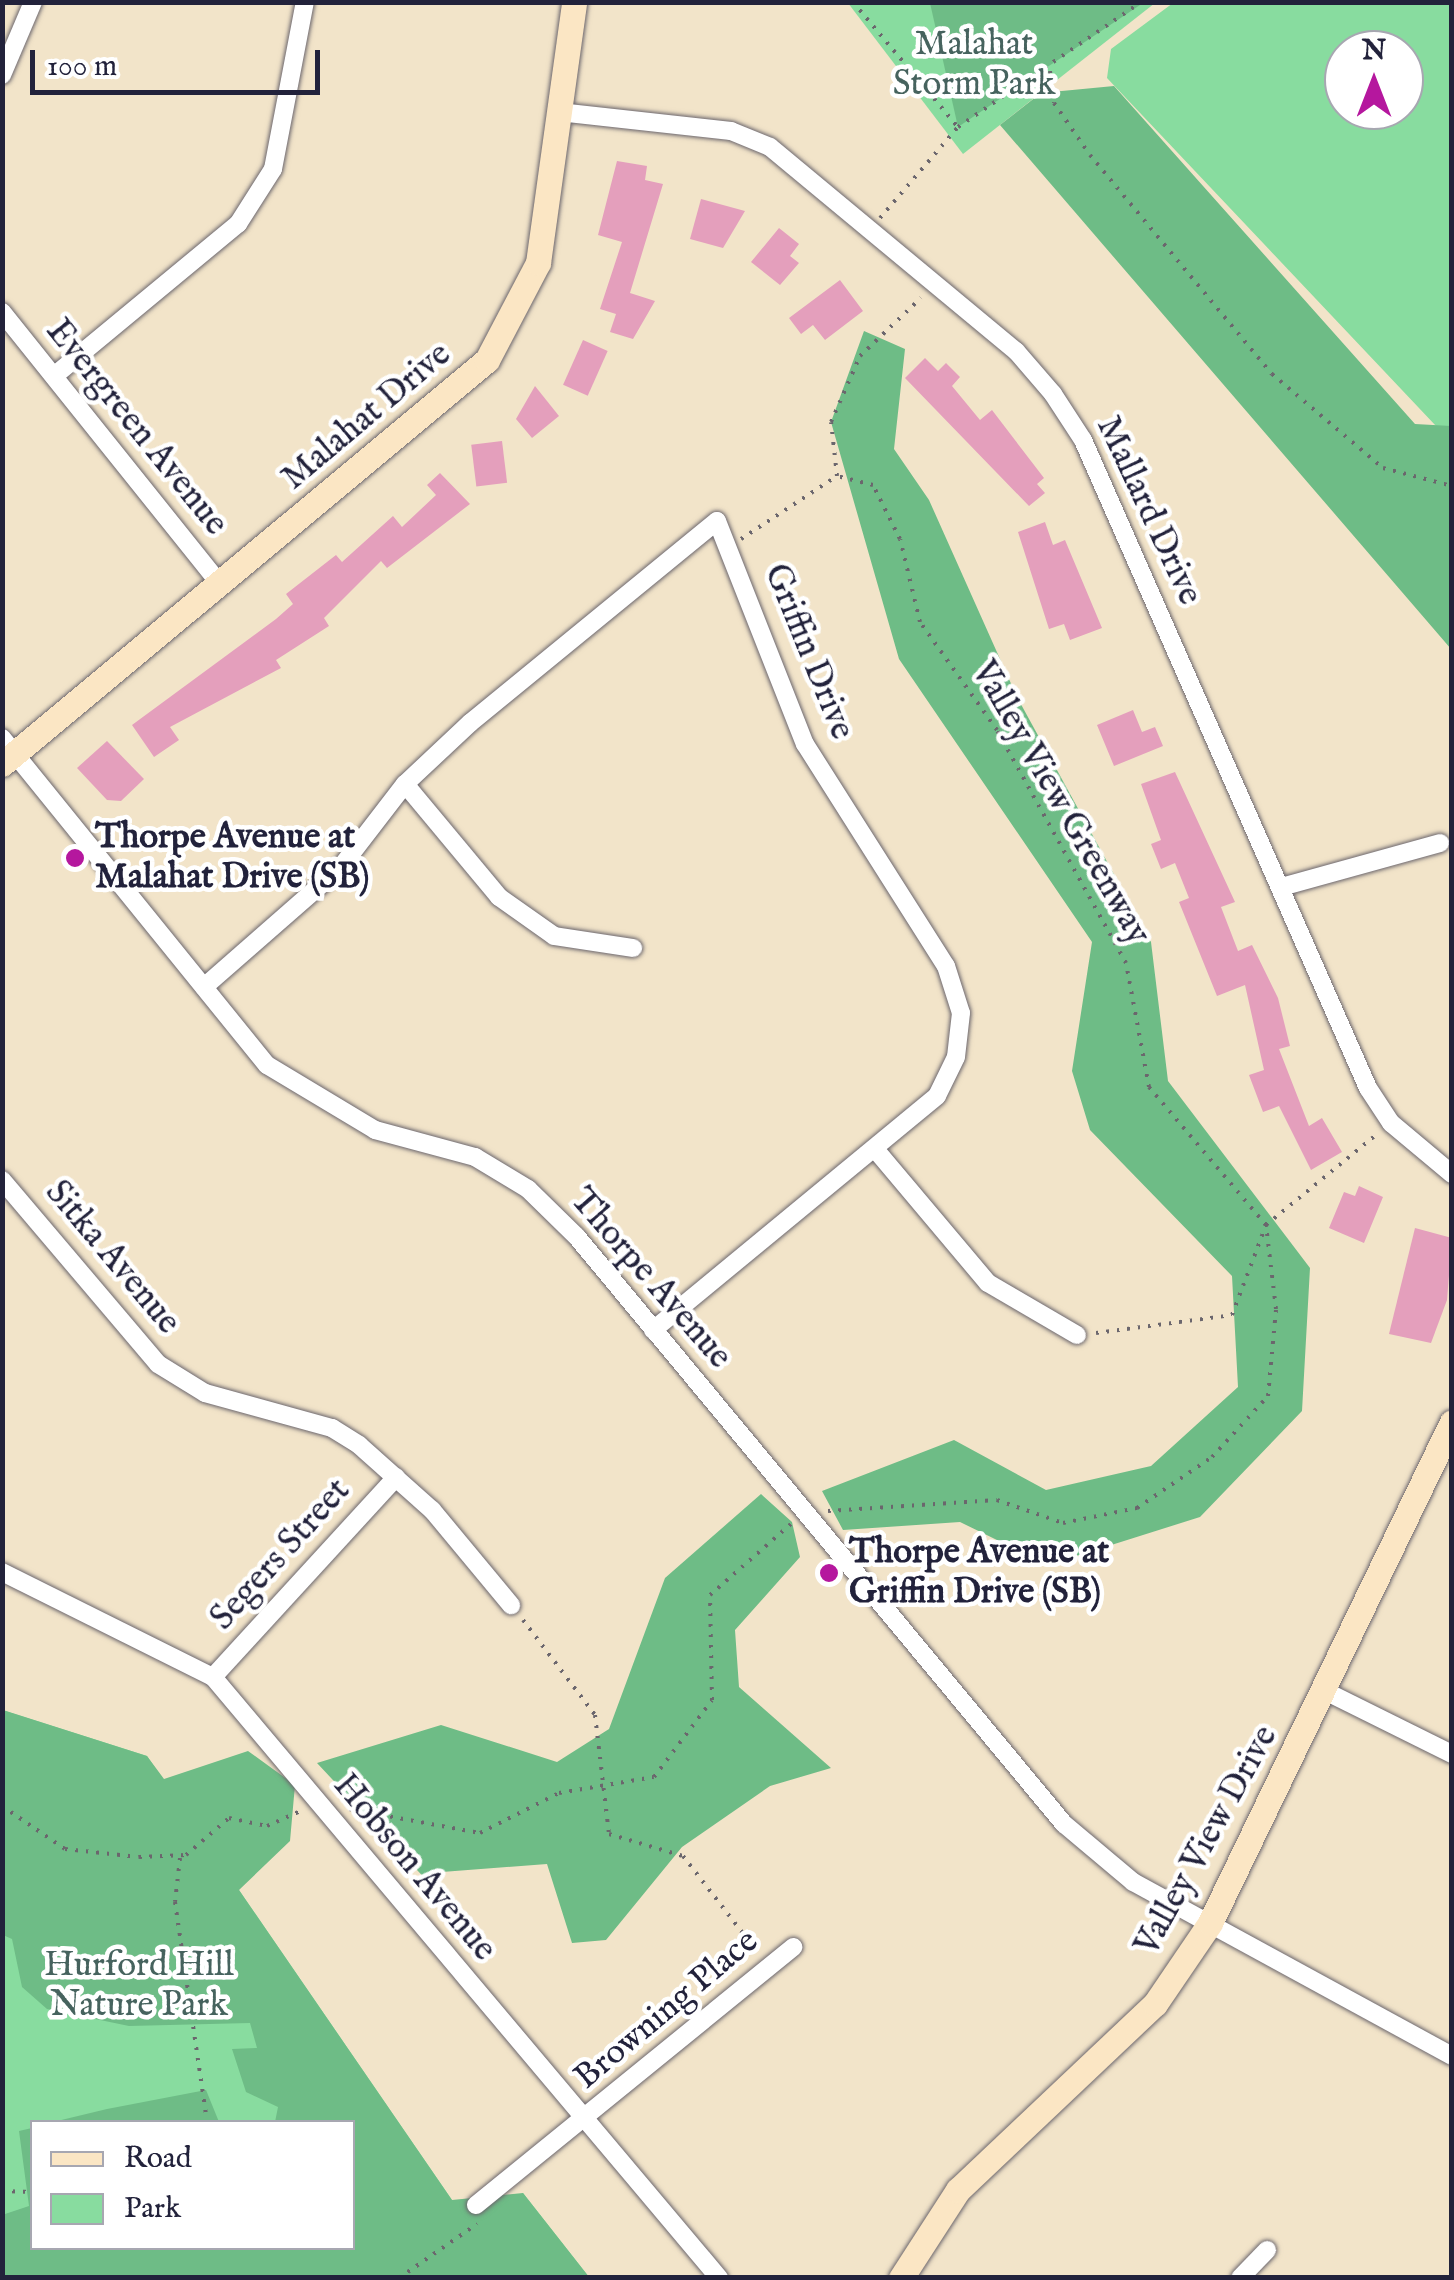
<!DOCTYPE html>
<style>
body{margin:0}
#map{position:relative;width:1454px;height:2280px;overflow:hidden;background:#f2e4c9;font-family:"IM FELL English",serif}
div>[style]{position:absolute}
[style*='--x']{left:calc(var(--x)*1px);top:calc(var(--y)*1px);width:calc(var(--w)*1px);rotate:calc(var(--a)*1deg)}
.green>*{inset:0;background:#88dc9f}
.forest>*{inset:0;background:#6ebc86}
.building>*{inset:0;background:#e49fbc;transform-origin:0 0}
.path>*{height:4px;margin-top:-2px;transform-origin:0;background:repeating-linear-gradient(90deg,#6b666d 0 2.5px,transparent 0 10.5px)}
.roads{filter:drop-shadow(0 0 2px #6b666d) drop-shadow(0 0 2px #6b666d)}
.street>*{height:18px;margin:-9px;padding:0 9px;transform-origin:9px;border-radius:9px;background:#fff}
.secondary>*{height:25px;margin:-12.5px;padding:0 12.5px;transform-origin:12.5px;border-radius:12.5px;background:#fbe6c4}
.dots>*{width:28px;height:28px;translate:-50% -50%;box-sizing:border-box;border:5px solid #fff;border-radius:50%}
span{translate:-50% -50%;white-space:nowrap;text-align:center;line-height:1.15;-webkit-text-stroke:9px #fff;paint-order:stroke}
.park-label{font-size:35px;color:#46635e}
.street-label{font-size:35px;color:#22223b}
.poi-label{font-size:35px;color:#22223b;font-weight:700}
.left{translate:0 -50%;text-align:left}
.frame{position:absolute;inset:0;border:5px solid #22223b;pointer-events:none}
.legend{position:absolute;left:30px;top:2120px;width:325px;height:130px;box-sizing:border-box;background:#fff;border:2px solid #a7a7b1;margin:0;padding:12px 18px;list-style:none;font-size:30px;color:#22223b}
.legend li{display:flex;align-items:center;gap:20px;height:50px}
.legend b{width:50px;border:2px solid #a7a7b1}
.north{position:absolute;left:1324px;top:30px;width:100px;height:100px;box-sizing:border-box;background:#fff;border:2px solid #a7a7b1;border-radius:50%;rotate:0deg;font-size:28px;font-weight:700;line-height:40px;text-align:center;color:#22223b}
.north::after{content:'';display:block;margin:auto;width:35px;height:45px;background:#b5179e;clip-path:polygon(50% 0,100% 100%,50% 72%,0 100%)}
.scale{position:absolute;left:30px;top:50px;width:290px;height:45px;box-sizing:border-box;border:5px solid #22223b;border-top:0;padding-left:12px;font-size:30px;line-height:35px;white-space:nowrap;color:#22223b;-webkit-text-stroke:8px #fff;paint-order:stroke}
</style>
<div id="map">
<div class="green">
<i style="clip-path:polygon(848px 3px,1155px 3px,963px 154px)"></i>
<i style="clip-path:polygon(evenodd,1173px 3px,1451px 3px,1451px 430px,1436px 426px,1107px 78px,1111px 49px,1173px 3px,1344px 50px,1404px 50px,1404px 110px,1344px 110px,1344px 50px)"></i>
<i style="clip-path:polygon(evenodd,2px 1710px,147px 1756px,452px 2200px,501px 2205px,523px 2193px,589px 2277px,3px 2277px,2px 1710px,32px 2122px,352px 2122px,352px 2248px,32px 2248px,32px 2122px)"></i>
</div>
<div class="forest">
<i style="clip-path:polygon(930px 3px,930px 2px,1143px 3px,958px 127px)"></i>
<i style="clip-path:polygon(1114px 86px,1415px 424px,1451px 426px,1451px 649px,1000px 125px,1041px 93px)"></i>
<i style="clip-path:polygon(864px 331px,905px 349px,894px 449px,929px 500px,1017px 697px,1151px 942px,1168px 1081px,1310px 1268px,1302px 1411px,1200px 1517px,1048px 1565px,960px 1522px,843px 1530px,822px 1491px,954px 1440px,1046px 1490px,1151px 1466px,1238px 1387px,1232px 1276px,1090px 1130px,1072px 1071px,1092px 942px,899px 659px,831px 422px)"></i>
<i style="clip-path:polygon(761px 1494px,792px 1522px,800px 1557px,735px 1630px,739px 1687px,831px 1768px,770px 1786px,682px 1847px,606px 1940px,572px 1943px,547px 1864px,442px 1872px,432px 1886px,317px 1763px,441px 1725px,557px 1762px,609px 1729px,665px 1578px)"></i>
<i style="clip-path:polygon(3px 1710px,147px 1756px,164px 1779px,248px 1751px,295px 1785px,290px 1841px,239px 1890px,452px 2200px,523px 2193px,589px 2277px,3px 2277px,2px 2215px,29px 2206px,19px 2131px,32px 2128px,32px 2248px,352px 2248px,352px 2122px,275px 2122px,278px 2107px,246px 2092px,232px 2049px,257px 2048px,250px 2023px,129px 2026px,47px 2009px,22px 1987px,12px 1939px,3px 1935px)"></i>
<i style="clip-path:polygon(206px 2090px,219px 2122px,53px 2122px,107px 2109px)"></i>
</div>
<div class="building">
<i style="clip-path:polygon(617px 161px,647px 166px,645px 180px,663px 184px,630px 293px,655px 301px,633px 339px,610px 332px,616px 314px,600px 309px,622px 242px,598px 235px)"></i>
<i style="clip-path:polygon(701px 199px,745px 211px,723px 248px,690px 239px)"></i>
<i style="clip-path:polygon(779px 228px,799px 244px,790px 256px,799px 263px,780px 285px,751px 262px)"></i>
<i style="clip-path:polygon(840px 280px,863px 311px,825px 340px,813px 325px,801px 334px,789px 318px)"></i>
<i style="left:583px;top:340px;width:27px;height:49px;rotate:24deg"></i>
<i style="clip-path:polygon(925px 358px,938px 371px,946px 363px,960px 377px,952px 386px,980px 420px,992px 410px,1044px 478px,1037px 484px,1045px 493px,1029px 506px,905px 378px)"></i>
<i style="clip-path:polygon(535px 386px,559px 416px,532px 438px,516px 419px)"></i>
<i style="left:502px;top:441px;width:42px;height:31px;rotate:83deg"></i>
<i style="clip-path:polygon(440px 473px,470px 504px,387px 568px,381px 561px,324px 618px,329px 626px,276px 660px,281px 668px,170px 727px,179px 740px,154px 757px,132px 725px,276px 619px,293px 604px,286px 594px,336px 555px,342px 562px,393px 516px,402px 527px,436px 495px,427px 485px)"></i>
<i style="clip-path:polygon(1045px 522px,1053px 545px,1065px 540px,1102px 628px,1070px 640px,1064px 624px,1049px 629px,1018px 532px)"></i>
<i style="clip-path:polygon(1133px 710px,1142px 732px,1155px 727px,1163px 746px,1114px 766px,1097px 725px)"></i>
<i style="clip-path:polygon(107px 741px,144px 779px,121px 801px,107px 800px,77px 768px)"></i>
<i style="clip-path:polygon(1175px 772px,1235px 902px,1221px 907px,1238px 951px,1252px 945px,1278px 998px,1290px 1046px,1279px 1049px,1309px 1126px,1322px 1118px,1342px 1152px,1311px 1170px,1279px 1106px,1263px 1112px,1249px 1075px,1264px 1070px,1245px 985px,1217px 996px,1179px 902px,1189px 898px,1175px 863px,1161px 869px,1151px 844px,1161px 840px,1141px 784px)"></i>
<i style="clip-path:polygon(1359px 1186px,1383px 1197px,1364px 1243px,1329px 1228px,1344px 1192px,1355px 1196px)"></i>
<i style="clip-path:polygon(1415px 1228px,1452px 1238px,1447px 1300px,1431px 1343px,1389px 1334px)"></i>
</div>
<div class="path">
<i style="--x:853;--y:2;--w:163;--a:50"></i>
<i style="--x:1050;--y:71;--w:32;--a:83"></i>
<i style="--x:1054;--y:103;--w:63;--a:55.3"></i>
<i style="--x:1090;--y:155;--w:285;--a:50.3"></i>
<i style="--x:1272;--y:374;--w:145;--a:40.3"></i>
<i style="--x:1383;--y:468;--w:71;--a:14.6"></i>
<i style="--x:880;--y:218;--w:120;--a:-49.4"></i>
<i style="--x:958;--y:127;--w:222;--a:-34.3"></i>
<i style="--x:741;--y:539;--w:115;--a:-33.3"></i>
<i style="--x:1096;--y:1333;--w:137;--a:-7.5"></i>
<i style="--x:1232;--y:1315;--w:96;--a:-69.3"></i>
<i style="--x:1266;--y:1225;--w:142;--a:-39.3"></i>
<i style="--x:828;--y:1511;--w:169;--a:-3.7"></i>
<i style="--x:997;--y:1500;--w:70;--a:19.2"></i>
<i style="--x:1063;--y:1523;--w:76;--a:-11.5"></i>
<i style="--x:1137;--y:1508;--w:91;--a:-34.2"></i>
<i style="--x:1212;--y:1457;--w:83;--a:-47.4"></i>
<i style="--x:1268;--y:1396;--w:87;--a:-84.7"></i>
<i style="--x:1276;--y:1309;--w:85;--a:-96.8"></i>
<i style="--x:1266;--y:1225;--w:181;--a:-130.3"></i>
<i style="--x:1149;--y:1087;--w:126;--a:-100.5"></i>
<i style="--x:1126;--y:963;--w:266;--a:-119"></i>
<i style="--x:997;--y:730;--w:133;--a:-125.5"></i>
<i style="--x:920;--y:622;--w:85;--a:-103.5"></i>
<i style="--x:900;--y:539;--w:60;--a:-116.6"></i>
<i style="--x:873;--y:485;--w:37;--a:-166"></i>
<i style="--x:837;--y:476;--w:54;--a:-96.3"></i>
<i style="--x:831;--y:422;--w:72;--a:-66.3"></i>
<i style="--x:860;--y:356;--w:84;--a:-43.6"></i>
<i style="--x:523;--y:1620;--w:119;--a:52.8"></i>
<i style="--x:595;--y:1715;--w:120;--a:83.3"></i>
<i style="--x:609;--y:1834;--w:77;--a:16.6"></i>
<i style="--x:683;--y:1856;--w:124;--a:52.2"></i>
<i style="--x:2;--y:1806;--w:76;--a:34.3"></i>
<i style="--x:65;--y:1849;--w:74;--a:6.2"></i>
<i style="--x:139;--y:1857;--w:47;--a:-2.4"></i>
<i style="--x:186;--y:1855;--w:57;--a:-40.7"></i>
<i style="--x:229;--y:1818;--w:39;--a:12"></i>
<i style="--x:267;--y:1826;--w:37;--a:-24"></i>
<i style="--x:349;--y:1809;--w:133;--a:10.4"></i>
<i style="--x:480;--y:1833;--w:89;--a:-26.9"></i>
<i style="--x:559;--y:1793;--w:96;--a:-9.6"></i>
<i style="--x:654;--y:1777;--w:96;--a:-53"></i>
<i style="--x:712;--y:1700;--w:105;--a:-91.1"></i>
<i style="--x:710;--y:1595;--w:111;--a:-41.3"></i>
<i style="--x:180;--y:1858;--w:44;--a:96.5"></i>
<i style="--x:175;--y:1902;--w:222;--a:81.7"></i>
<i style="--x:2;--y:2191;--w:30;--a:2"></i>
<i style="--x:399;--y:2278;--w:95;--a:-34.7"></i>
</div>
<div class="roads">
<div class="street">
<i style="--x:2;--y:75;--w:79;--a:-67"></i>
<i style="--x:559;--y:112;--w:173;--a:6.3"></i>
<i style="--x:731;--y:131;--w:42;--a:22.3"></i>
<i style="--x:770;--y:147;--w:320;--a:39.7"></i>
<i style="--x:1016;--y:351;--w:57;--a:49.3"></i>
<i style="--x:1053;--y:394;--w:55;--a:56.9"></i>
<i style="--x:1083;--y:440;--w:708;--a:66.26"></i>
<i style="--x:1368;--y:1088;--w:42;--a:56.7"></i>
<i style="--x:1391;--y:1123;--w:80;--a:39.9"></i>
<i style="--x:2;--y:312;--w:349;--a:51.3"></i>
<i style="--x:54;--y:376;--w:239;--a:-39.6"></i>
<i style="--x:238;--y:224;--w:65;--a:-57.5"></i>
<i style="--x:273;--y:169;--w:170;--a:-79.2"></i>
<i style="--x:2;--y:738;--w:421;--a:51"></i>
<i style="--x:267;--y:1065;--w:126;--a:31"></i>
<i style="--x:375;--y:1130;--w:104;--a:15.1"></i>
<i style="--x:475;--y:1157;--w:62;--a:31.1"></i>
<i style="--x:528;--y:1189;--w:69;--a:44.4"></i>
<i style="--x:577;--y:1237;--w:763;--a:50.32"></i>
<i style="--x:1064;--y:1824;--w:90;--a:40"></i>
<i style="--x:1133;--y:1882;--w:363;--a:28.6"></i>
<i style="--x:405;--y:784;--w:147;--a:50.2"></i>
<i style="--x:499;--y:897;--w:67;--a:35.3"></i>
<i style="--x:554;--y:936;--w:80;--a:8.6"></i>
<i style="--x:1285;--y:886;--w:161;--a:-15.5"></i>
<i style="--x:204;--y:987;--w:182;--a:-41.2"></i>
<i style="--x:341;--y:867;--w:105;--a:-52.4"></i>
<i style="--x:405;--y:784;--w:89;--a:-43.2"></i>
<i style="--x:470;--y:723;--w:319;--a:-39.3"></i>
<i style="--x:717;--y:521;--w:240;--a:68.5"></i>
<i style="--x:805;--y:744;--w:263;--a:57.6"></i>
<i style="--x:946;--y:966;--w:49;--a:72.3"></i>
<i style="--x:961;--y:1013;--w:44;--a:96.5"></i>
<i style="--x:956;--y:1057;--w:43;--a:116"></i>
<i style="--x:937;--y:1096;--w:368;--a:140.5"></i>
<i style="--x:875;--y:1149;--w:175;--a:49.9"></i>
<i style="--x:988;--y:1283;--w:103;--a:30.3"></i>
<i style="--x:2;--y:1180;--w:241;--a:49.7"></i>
<i style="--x:158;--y:1364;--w:55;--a:31.7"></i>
<i style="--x:205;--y:1393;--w:132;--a:15.4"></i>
<i style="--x:332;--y:1428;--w:32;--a:32"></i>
<i style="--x:359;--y:1445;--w:98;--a:41.7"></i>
<i style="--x:432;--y:1510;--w:124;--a:50.3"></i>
<i style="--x:2;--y:1572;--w:236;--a:26.5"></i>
<i style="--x:213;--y:1677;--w:786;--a:49.9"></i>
<i style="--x:213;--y:1677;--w:271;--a:-47.5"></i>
<i style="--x:1327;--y:1692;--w:140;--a:26.4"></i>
<i style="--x:476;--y:2205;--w:409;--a:-39.1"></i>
<i style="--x:1240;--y:2278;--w:39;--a:-46"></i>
</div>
<div class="secondary">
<i style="--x:2;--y:764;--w:631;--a:-39.79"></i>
<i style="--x:487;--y:360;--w:110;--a:-62.3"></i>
<i style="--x:538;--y:263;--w:263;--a:-82.1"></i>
<i style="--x:901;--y:2278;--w:105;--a:-57.1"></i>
<i style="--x:958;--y:2190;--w:271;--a:-43.4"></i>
<i style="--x:1155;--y:2004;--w:98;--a:-55.8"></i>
<i style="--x:1210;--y:1923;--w:556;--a:-64.22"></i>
</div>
</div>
<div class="dots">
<i style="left:75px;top:858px;background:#b5179e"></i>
<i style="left:829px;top:1573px;background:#b5179e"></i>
</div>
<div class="park-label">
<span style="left:974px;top:65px">Malahat<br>Storm Park</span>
<span style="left:139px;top:1986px">Hurford Hill<br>Nature Park</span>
</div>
<div class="street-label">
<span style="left:367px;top:417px;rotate:-40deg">Malahat Drive</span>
<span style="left:136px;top:428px;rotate:51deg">Evergreen Avenue</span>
<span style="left:1148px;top:511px;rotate:65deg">Mallard Drive</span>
<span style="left:808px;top:652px;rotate:68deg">Griffin Drive</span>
<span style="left:1060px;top:803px;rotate:60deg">Valley View Greenway</span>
<span style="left:112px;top:1258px;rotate:50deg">Sitka Avenue</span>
<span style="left:650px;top:1279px;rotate:49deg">Thorpe Avenue</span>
<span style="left:281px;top:1555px;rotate:-48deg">Segers Street</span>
<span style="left:1207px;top:1841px;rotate:-61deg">Valley View Drive</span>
<span style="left:414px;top:1868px;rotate:50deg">Hobson Avenue</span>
<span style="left:667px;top:2010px;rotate:-40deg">Browning Place</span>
</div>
<div class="poi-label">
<span class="left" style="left:95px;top:858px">Thorpe Avenue at<br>Malahat Drive (SB)</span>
<span class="left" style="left:849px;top:1573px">Thorpe Avenue at<br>Griffin Drive (SB)</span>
</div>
<div class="frame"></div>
<ul class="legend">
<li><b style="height:12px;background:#fbe6c4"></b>Road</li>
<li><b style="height:28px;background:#88dc9f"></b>Park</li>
</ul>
<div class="north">N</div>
<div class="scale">100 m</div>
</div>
